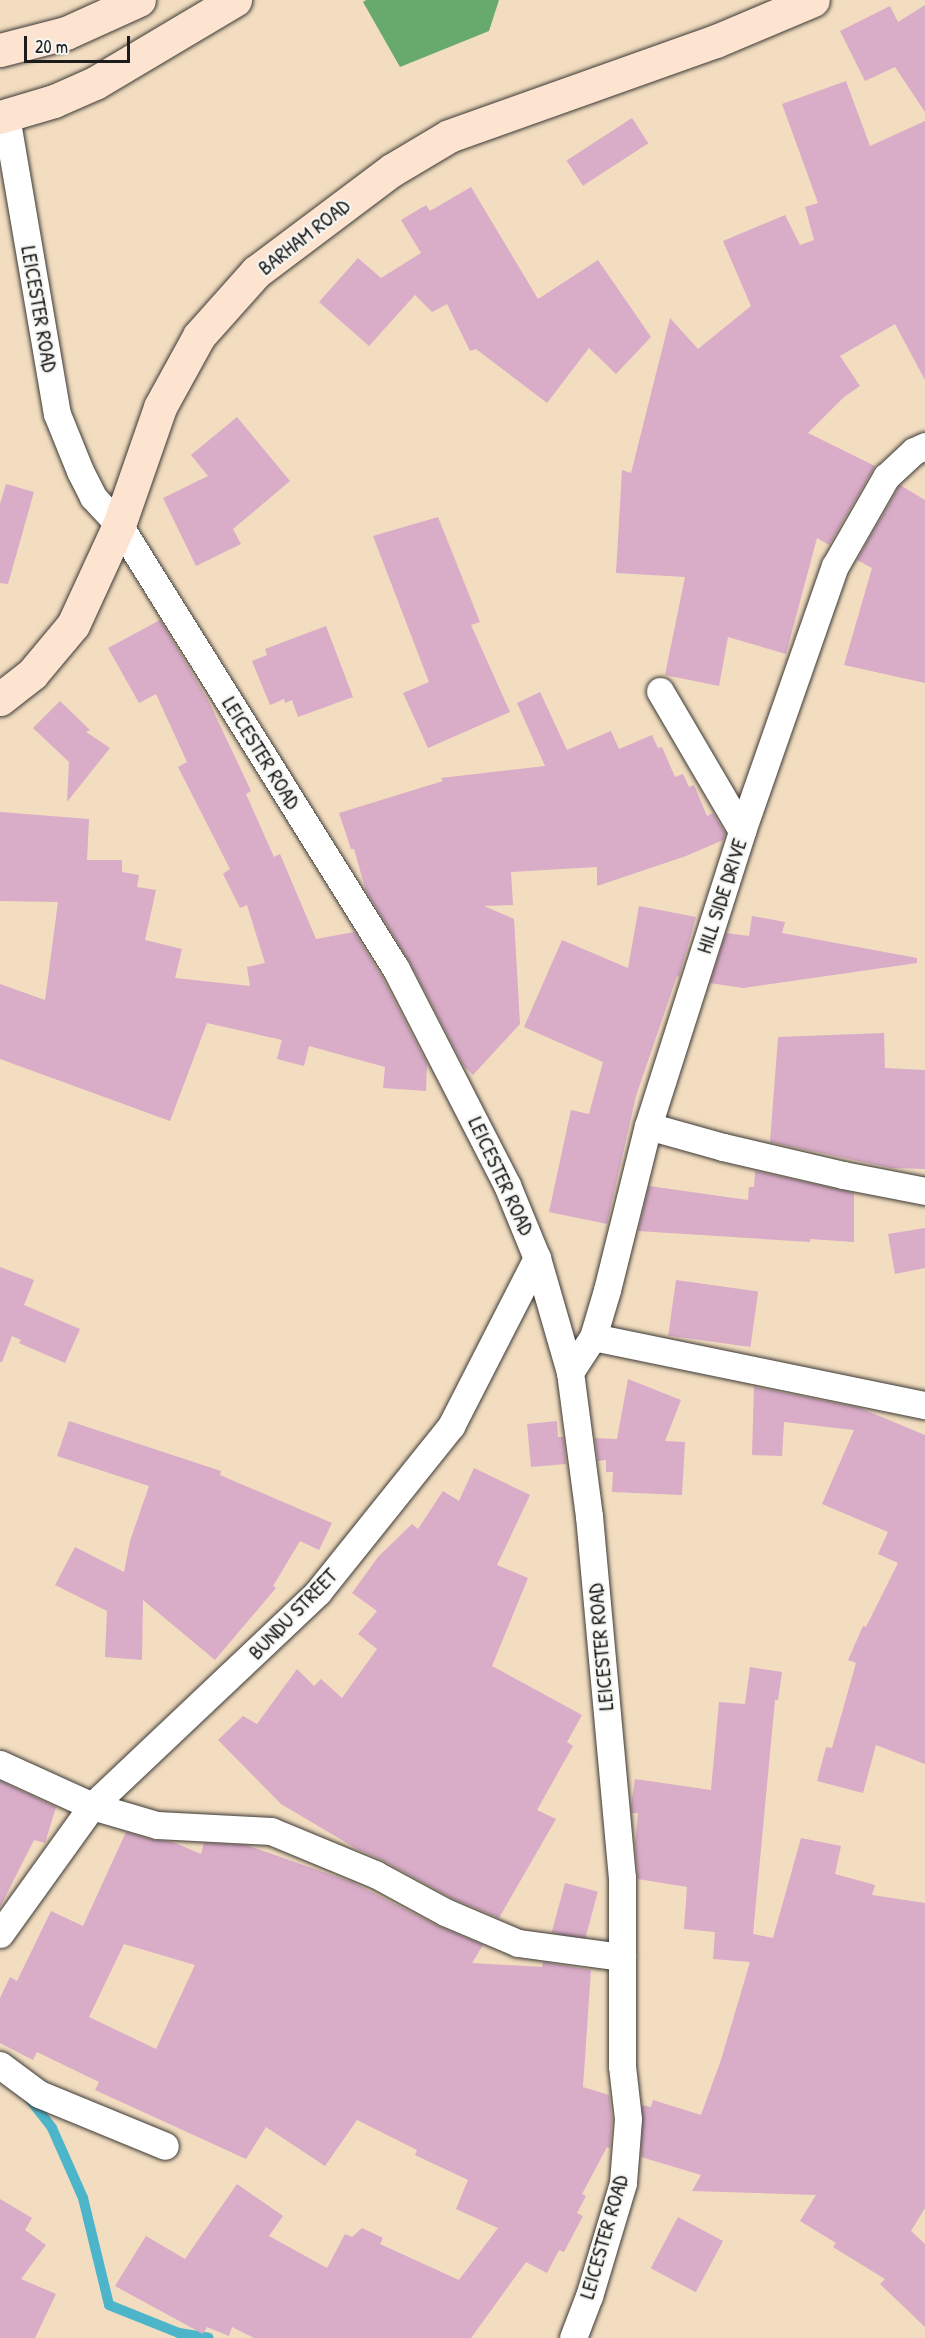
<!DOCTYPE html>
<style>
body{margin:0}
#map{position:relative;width:925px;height:2338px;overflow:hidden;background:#f2ddc0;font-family:"Patrick Hand",sans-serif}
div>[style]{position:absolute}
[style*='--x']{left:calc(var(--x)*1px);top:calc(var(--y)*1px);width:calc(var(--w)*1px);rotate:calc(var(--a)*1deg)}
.forest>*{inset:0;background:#68aa6e}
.stream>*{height:10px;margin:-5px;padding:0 5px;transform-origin:5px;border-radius:5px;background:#4cb5ca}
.building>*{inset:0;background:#d9acc8;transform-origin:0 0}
.roads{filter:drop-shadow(0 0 2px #3c3935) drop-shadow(0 0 2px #3c3935)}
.street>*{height:27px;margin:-13.5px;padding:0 13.5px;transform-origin:13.5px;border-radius:13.5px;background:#fff}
.secondary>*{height:33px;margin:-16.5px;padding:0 16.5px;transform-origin:16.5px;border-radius:16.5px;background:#fde4d1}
span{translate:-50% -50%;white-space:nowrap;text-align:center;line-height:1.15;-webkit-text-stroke:4.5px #f6f6f2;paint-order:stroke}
.street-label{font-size:21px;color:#1c1c1c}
.scale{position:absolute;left:24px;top:36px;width:106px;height:27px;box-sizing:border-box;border:3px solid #1c1c1c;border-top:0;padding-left:8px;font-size:18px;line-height:21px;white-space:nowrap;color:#1c1c1c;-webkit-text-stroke:4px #f6f6f2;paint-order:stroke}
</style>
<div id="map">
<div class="forest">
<i style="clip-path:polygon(366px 0,499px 0,489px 31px,400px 67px,363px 2px)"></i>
</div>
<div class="stream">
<i style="--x:28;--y:2097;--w:39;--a:52"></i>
<i style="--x:52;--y:2128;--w:77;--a:66.1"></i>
<i style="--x:83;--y:2198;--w:110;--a:76.3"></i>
<i style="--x:109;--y:2305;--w:75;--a:21.8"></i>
<i style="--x:179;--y:2333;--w:30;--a:9"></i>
</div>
<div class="building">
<i style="clip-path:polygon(925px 5px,925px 112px,895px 67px,865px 81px,840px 31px,890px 6px,898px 22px)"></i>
<i style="clip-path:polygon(846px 81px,870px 146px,925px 121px,925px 380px,895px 324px,840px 356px,860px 386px,844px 397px,808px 433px,875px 466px,829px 545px,817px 538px,786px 654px,728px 637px,719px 686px,665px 675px,685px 577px,616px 573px,622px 470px,631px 473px,670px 318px,698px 349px,751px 306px,723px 241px,785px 215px,800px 245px,814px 240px,805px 207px,818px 203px,782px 104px)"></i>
<i style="left:632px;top:118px;width:30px;height:78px;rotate:57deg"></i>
<i style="clip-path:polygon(471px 187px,538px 299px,598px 260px,651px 337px,616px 374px,589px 348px,547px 403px,476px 349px,470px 351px,447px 304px,432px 312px,415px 295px,369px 346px,319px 302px,358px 258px,381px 278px,421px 253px,401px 220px,426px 205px,430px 211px)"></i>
<i style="clip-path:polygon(237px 417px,290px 481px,233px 529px,241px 544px,196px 566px,163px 498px,208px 476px,191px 455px)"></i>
<i style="clip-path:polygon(6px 484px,34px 492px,8px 584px,0 583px,0 504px)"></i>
<i style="clip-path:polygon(900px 485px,925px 500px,925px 683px,844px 665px,872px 568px,857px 560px)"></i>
<i style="clip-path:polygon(438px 517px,480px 622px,471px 625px,510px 712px,428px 748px,403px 693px,429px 682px,373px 536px)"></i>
<i style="clip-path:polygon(160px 620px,209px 702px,251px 791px,246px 794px,274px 857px,280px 854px,316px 939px,354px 932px,382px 977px,427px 1064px,426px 1091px,383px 1088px,385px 1067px,309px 1046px,304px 1066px,277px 1059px,282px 1040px,207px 1023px,170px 1121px,0 1059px,0 984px,45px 1000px,58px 902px,0 901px,0 812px,89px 819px,87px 860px,122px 860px,122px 872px,139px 875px,137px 887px,156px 890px,145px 940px,182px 949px,175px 978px,250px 986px,247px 967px,265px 963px,247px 905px,240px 908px,223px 874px,230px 869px,178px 767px,187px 762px,156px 694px,139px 703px,108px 648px)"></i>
<i style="clip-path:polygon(326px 626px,353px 697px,298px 717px,292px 700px,285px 703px,284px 699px,270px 705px,252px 661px,267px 655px,265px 649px)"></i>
<i style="clip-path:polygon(540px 692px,567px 750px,611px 731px,619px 749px,652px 735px,658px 748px,662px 747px,675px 777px,683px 774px,689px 787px,694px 785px,707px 816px,713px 813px,725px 833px,723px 840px,686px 856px,597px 886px,597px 867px,511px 872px,513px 905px,484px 906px,514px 919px,520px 1024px,473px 1075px,464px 1066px,410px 962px,366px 891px,354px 849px,351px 849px,339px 813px,443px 781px,441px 778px,545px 766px,517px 703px)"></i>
<i style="clip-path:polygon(60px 701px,90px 730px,86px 732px,110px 748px,67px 802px,69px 762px,33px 728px)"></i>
<i style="clip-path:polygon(639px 906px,696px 917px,679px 977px,677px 976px,636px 1096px,607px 1224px,549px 1212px,571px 1110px,589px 1114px,603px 1062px,524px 1027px,562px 940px,628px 968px)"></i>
<i style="clip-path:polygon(752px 916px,785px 922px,782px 933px,917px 958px,917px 963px,743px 988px,710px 983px,726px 933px,749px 936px)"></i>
<i style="clip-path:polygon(884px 1033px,885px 1068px,925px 1070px,925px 1169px,891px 1168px,770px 1142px,778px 1037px)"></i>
<i style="clip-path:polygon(755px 1171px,854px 1193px,854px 1242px,810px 1239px,810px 1242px,638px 1231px,649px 1186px,748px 1200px,749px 1187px,754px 1187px)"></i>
<i style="clip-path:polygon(925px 1228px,925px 1268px,895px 1274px,888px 1234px)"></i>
<i style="clip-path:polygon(0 1267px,34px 1280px,24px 1305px,80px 1329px,65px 1363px,19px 1343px,21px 1340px,12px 1336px,2px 1362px,0 1362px)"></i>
<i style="left:676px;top:1280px;width:83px;height:56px;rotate:8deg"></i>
<i style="clip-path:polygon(628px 1379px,681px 1400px,665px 1441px,685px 1442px,682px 1495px,612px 1492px,613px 1472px,606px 1472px,606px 1460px,598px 1461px,595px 1438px,617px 1439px)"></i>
<i style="clip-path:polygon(754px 1387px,860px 1408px,925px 1435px,925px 1764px,876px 1745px,863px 1793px,817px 1781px,826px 1747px,832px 1748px,856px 1663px,848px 1660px,863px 1626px,866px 1627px,898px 1563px,878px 1554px,888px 1532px,822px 1504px,854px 1430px,784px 1422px,782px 1456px,752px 1455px)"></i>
<i style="clip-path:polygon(69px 1421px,221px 1471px,220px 1475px,332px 1523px,319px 1550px,300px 1541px,273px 1586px,276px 1588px,215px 1660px,143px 1600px,142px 1660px,105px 1657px,107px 1611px,55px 1585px,75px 1547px,124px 1572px,130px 1541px,149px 1486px,57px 1456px)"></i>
<i style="clip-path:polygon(557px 1421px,558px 1437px,563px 1437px,566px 1464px,531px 1467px,527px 1424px)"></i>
<i style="clip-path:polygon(474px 1468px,530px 1495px,497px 1565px,528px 1578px,492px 1666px,582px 1715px,567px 1742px,573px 1746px,537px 1810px,556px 1819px,499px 1918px,452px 1898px,382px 1860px,357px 1849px,281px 1804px,218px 1740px,243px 1716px,257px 1724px,297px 1669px,314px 1686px,321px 1679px,342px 1698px,377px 1649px,358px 1634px,377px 1611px,352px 1593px,378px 1557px,412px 1524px,418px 1529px,443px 1491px,459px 1501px)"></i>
<i style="clip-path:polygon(750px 1667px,782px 1672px,778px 1700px,775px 1700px,753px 1934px,773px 1938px,801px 1838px,841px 1846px,835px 1874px,875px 1885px,872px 1895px,925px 1903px,925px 2208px,911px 2231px,925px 2244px,925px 2327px,880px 2284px,885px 2279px,833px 2247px,836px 2243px,800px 2221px,816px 2195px,692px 2191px,701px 2175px,641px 2157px,642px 2105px,651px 2107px,653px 2100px,701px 2115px,721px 2060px,750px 1962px,713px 1959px,715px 1932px,684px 1929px,687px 1887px,638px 1879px,635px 1843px,638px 1813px,632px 1813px,631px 1806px,635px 1779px,711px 1790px,719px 1702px,745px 1704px)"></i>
<i style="clip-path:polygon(0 1781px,56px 1807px,45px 1843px,34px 1840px,0 1907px)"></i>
<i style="clip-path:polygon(evenodd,126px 1832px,153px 1840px,173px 1842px,201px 1854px,204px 1843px,246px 1845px,352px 1882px,438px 1926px,483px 1945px,472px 1963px,542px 1967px,543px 1962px,591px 1970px,583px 2087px,609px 2095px,612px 2119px,610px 2148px,607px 2147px,582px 2194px,586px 2196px,577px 2213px,583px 2216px,564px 2252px,559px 2250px,547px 2273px,526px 2262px,471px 2338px,254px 2338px,232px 2327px,229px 2336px,207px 2327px,203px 2334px,115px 2286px,146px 2236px,185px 2259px,237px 2184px,283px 2216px,269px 2236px,327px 2268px,345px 2234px,352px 2237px,362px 2228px,383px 2238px,380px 2244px,459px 2280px,498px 2228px,456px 2209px,468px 2180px,415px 2155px,417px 2150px,357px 2120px,325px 2166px,266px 2127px,246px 2159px,95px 2090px,99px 2082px,37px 2052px,33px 2060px,0 2043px,0 1998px,10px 1977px,17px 1981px,51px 1911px,83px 1926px,126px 1832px,124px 1944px,195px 1965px,156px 2049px,89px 2017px,124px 1944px)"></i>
<i style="left:565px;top:1883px;width:34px;height:51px;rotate:15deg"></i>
<i style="clip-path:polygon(0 2199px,32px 2218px,25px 2230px,46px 2245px,21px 2279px,56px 2294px,35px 2338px,0 2338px)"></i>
<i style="left:678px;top:2217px;width:51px;height:58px;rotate:28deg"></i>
</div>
<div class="roads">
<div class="street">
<i style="--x:6;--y:116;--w:302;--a:80.3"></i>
<i style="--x:57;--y:414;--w:61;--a:68"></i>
<i style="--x:80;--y:471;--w:29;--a:63"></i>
<i style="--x:93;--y:497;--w:38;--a:47"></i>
<i style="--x:119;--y:525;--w:523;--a:58.04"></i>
<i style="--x:396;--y:969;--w:243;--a:62.8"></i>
<i style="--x:507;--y:1185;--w:79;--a:67.7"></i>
<i style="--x:537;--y:1258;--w:119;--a:73.9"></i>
<i style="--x:570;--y:1372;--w:145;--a:82.5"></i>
<i style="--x:589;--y:1516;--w:363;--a:84.8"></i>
<i style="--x:622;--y:1877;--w:189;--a:90"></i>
<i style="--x:622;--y:2066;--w:53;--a:83.5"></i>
<i style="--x:628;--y:2119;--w:64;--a:94.5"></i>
<i style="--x:623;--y:2183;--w:118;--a:106.7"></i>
<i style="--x:589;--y:2296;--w:45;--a:110.9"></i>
<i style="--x:660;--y:691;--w:162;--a:59.6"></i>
<i style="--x:648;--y:1126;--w:78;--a:15.6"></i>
<i style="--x:723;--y:1147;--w:123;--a:13.1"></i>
<i style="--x:843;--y:1175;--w:84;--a:11"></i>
<i style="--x:593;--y:1337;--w:339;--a:11.6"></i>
<i style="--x:570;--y:1372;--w:42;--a:-56.7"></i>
<i style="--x:593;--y:1337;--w:49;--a:-73.4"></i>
<i style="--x:607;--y:1290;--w:169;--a:-76"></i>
<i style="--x:648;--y:1126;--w:310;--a:-72.3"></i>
<i style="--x:742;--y:831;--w:281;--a:-70.7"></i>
<i style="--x:835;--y:566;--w:103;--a:-60.2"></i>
<i style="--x:886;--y:477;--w:38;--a:-43"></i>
<i style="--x:914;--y:451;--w:12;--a:-24"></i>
<i style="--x:0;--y:1764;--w:101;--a:24.5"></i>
<i style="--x:92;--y:1806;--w:68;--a:16.3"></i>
<i style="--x:157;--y:1825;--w:114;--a:3"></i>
<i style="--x:271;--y:1831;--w:113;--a:22.5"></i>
<i style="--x:375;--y:1874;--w:80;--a:28.5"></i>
<i style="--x:445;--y:1912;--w:79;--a:23"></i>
<i style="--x:518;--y:1943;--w:105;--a:7.7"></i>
<i style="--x:0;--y:1934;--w:158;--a:-54.3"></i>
<i style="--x:92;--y:1806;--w:311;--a:-43.4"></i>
<i style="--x:318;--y:1592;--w:213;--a:-51.3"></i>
<i style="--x:451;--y:1426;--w:189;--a:-62.9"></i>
<i style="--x:0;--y:2065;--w:49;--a:36.6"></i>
<i style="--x:39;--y:2094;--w:136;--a:22.4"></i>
</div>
<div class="secondary">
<i style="--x:0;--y:50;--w:68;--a:-14.4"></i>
<i style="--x:66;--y:33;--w:80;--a:-24.3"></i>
<i style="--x:0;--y:117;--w:56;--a:-16.5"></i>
<i style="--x:54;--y:101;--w:45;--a:-23.7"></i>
<i style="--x:95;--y:83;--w:163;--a:-30.7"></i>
<i style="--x:0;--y:699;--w:41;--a:-38"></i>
<i style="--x:32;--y:674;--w:64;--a:-50.1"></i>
<i style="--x:73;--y:625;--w:110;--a:-65.3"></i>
<i style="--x:119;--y:525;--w:125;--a:-70.8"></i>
<i style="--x:160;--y:407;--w:81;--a:-61.2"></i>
<i style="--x:199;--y:336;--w:86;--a:-48.3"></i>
<i style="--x:256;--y:272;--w:170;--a:-36.9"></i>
<i style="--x:392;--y:170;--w:66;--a:-30.8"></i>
<i style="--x:449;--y:136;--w:283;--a:-19.6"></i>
<i style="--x:716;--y:41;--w:105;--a:-22.9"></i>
</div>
</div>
<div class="street-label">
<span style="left:304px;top:237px;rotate:-38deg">BARHAM ROAD</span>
<span style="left:39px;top:309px;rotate:80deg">LEICESTER ROAD</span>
<span style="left:261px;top:753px;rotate:58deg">LEICESTER ROAD</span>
<span style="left:722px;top:896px;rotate:-72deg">HILL SIDE DRIVE</span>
<span style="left:501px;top:1176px;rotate:65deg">LEICESTER ROAD</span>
<span style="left:293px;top:1614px;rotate:-46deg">BUNDU STREET</span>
<span style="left:601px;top:1647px;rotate:-95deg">LEICESTER ROAD</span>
<span style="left:604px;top:2237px;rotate:-74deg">LEICESTER ROAD</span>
</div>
<div class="scale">20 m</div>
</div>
